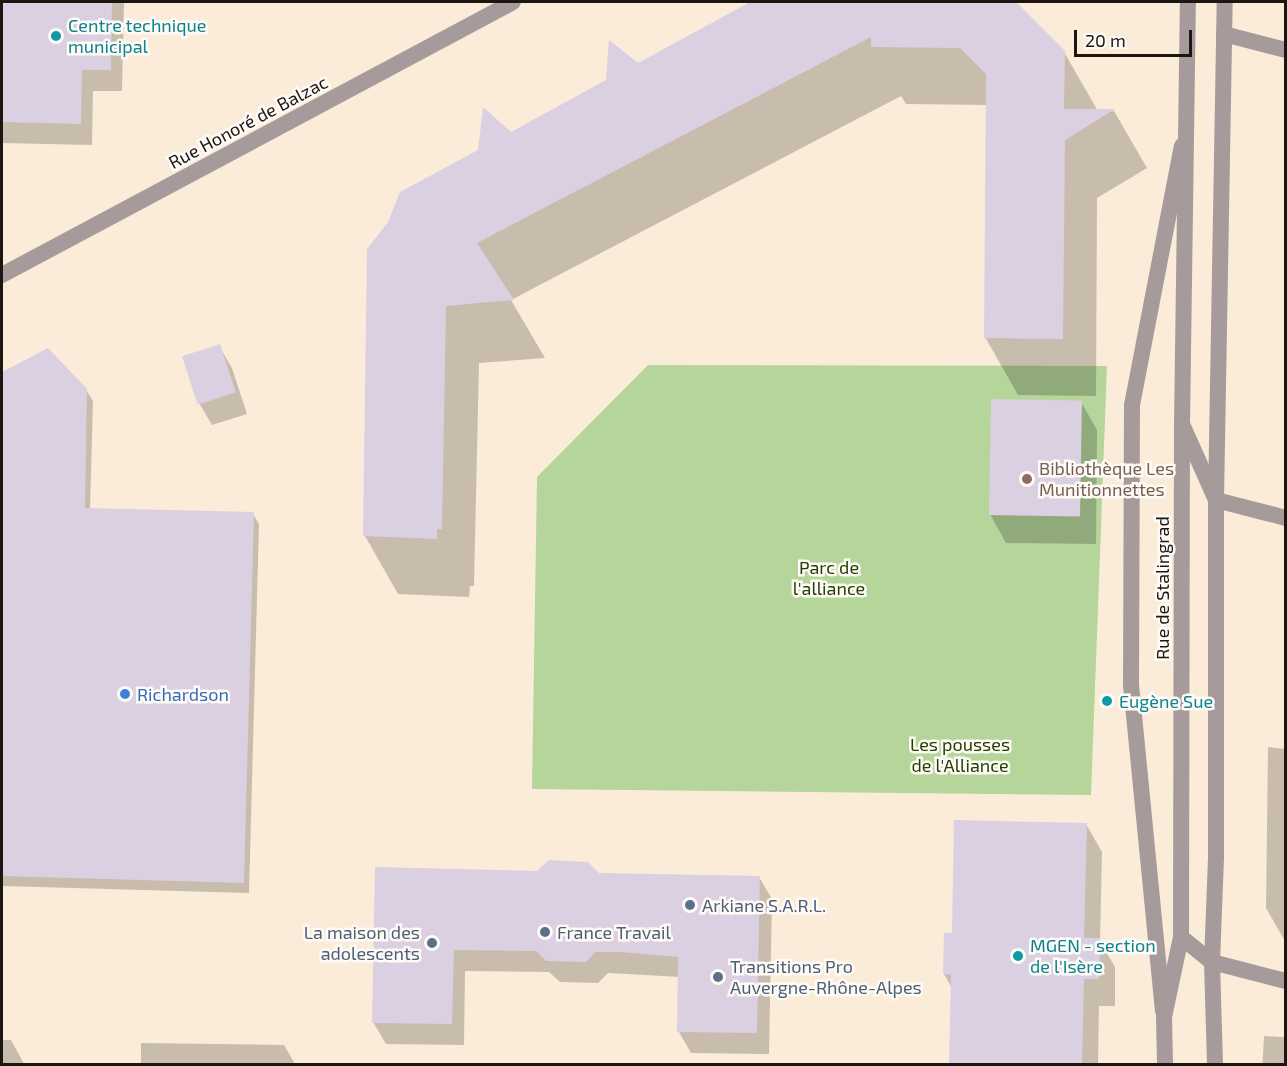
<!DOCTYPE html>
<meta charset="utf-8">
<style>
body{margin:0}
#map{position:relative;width:1287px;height:1066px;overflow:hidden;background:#fbecd9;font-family:"Exo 2",sans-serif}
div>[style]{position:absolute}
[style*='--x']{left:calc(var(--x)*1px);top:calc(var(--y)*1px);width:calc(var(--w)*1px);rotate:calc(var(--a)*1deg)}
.green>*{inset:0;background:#b5d59a}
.shadow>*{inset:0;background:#0003;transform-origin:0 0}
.building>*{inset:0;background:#dbcfe2;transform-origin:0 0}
.service>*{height:16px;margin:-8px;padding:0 8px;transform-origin:8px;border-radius:8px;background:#a69b9a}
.minor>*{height:16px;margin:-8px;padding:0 8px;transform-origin:8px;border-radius:8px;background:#a69b9a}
.tertiary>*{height:16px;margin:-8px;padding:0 8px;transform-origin:8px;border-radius:8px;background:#a69b9a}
.dots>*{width:16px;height:16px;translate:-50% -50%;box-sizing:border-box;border:3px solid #fefbf7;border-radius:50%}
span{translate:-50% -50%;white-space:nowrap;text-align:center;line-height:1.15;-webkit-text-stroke:5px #fefbf7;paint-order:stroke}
.culture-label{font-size:18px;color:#0d838f}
.left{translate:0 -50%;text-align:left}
.street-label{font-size:18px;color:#1b1610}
.education-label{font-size:18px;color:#785e54}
.park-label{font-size:18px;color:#254000}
.shop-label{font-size:18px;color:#366cbe}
.service-label{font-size:18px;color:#4e5e75}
.right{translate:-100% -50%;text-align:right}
.frame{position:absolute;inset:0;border:3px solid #1b1610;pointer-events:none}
.scale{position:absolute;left:1074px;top:30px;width:118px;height:27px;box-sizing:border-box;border:3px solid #1b1610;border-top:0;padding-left:8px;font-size:18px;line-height:21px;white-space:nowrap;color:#1b1610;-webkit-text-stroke:4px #fefbf7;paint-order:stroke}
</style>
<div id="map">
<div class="green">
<i style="clip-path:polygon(648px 365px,1107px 366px,1091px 795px,532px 789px,537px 477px)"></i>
</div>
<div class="shadow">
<i style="clip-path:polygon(2px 2px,124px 2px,122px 91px,93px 91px,92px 145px,2px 143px)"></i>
<i style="clip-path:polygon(753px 2px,1014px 2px,1064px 52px,1098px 111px,1114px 111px,1147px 168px,1097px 198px,1096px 396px,1018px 395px,985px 337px,987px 105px,906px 104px,901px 96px,511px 300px,545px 358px,479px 363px,474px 586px,470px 586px,469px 597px,398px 594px,365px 536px,368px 249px,510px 134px)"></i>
<i style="clip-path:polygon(219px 346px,232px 368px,247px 414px,212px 425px,199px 403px)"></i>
<i style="clip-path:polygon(48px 350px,86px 390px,93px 401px,90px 510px,253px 514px,259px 524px,249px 893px,2px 886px,2px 374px)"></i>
<i style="clip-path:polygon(1081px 402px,1097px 430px,1096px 544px,1006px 543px,990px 514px)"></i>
<i style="clip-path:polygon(1268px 747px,1286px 749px,1286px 943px,1266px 908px)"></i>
<i style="clip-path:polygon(1086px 824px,1102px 852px,1100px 942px,1115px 967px,1115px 1006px,1099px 1006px,1098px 1064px,950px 1064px,952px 988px,944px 974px,953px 935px)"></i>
<i style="clip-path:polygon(377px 869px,759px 877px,772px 899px,769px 1054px,691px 1053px,679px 1032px,680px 977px,608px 973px,598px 983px,560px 982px,549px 972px,465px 971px,464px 1045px,386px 1044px,373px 1022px)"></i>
<i style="left:1264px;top:1036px;width:22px;height:28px;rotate:3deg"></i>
<i style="clip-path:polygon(2px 1040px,11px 1040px,24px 1064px,2px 1064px)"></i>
<i style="clip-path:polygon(141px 1043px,284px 1045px,295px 1064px,141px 1064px)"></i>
</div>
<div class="building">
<i style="clip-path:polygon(2px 2px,112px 2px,111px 70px,82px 70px,81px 124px,2px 122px)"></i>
<i style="clip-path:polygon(750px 2px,1016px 2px,1065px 51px,1064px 109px,1115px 109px,1065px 140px,1063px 339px,984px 338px,986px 74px,960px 48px,871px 47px,871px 37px,477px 243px,514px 300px,446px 306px,442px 529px,437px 529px,437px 539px,363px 536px,367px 249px,388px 222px,400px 192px,478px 150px,483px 107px,511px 132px,606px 80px,609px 40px,638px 63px)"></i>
<i style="left:220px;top:344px;width:51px;height:40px;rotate:72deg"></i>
<i style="clip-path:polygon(48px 348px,87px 389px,85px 508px,254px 512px,244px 883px,2px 876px,2px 372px)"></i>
<i style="left:991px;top:399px;width:91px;height:116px;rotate:1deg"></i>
<i style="clip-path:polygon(954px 820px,1087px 823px,1084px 938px,1100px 938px,1099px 979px,1084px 979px,1082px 1065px,949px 1065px,951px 975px,943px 974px,944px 933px,952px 933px)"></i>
<i style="clip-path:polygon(549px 860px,588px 862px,599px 873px,760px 876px,757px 1033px,677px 1032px,678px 957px,620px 952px,595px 952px,586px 962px,546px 961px,536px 951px,454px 950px,452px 1024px,372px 1023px,375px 867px,537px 871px)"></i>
</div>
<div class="service">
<i style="--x:1163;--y:1011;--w:326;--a:-95.6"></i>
<i style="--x:1131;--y:687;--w:282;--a:-89.8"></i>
<i style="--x:1132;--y:405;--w:264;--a:-79.1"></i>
</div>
<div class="minor">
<i style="--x:1224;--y:34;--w:64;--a:14.5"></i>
<i style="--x:2;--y:275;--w:579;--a:-28.11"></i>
<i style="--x:1182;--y:424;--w:83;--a:65.9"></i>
<i style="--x:1216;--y:500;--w:72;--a:14.4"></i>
<i style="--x:1181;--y:937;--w:40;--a:39"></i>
<i style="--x:1212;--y:962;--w:76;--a:14.4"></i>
</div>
<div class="tertiary">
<i style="--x:1165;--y:1064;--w:47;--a:-91.2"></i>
<i style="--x:1164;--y:1017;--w:82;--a:-78"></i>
<i style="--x:1181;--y:937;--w:513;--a:-89.89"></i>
<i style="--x:1182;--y:424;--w:422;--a:-89.2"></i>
<i style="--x:1215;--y:1064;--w:102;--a:-91.7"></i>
<i style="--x:1212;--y:962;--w:105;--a:-87.8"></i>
<i style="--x:1216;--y:857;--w:357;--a:-90"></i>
<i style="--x:1216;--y:500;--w:498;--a:-89"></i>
</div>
<div class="dots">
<i style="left:56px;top:36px;background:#0f9aa8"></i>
<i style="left:1027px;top:479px;background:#8d6e63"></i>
<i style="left:125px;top:694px;background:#3f7fe0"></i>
<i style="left:1107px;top:701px;background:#0f9aa8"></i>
<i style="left:690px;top:905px;background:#5c6f8a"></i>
<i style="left:545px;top:932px;background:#5c6f8a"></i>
<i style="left:432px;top:943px;background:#5c6f8a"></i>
<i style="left:1018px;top:956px;background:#0f9aa8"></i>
<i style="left:718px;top:977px;background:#5c6f8a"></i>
</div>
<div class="culture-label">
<span class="left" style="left:68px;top:36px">Centre technique<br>municipal</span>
<span class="left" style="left:1119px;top:701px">Eugène Sue</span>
<span class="left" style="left:1030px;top:956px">MGEN - section<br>de l'Isère</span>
</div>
<div class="street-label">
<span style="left:248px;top:122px;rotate:-28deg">Rue Honoré de Balzac</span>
<span style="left:1162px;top:588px;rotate:-90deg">Rue de Stalingrad</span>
</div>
<div class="education-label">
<span class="left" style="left:1039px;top:479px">Bibliothèque Les<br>Munitionnettes</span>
</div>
<div class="park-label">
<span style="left:829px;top:578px">Parc de<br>l'alliance</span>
<span style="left:960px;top:755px">Les pousses<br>de l'Alliance</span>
</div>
<div class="shop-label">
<span class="left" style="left:137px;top:694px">Richardson</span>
</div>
<div class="service-label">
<span class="left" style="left:702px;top:905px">Arkiane S.A.R.L.</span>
<span class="left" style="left:557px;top:932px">France Travail</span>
<span class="right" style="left:420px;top:943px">La maison des<br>adolescents</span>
<span class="left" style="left:730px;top:977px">Transitions Pro<br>Auvergne-Rhône-Alpes</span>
</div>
<div class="frame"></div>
<div class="scale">20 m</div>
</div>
